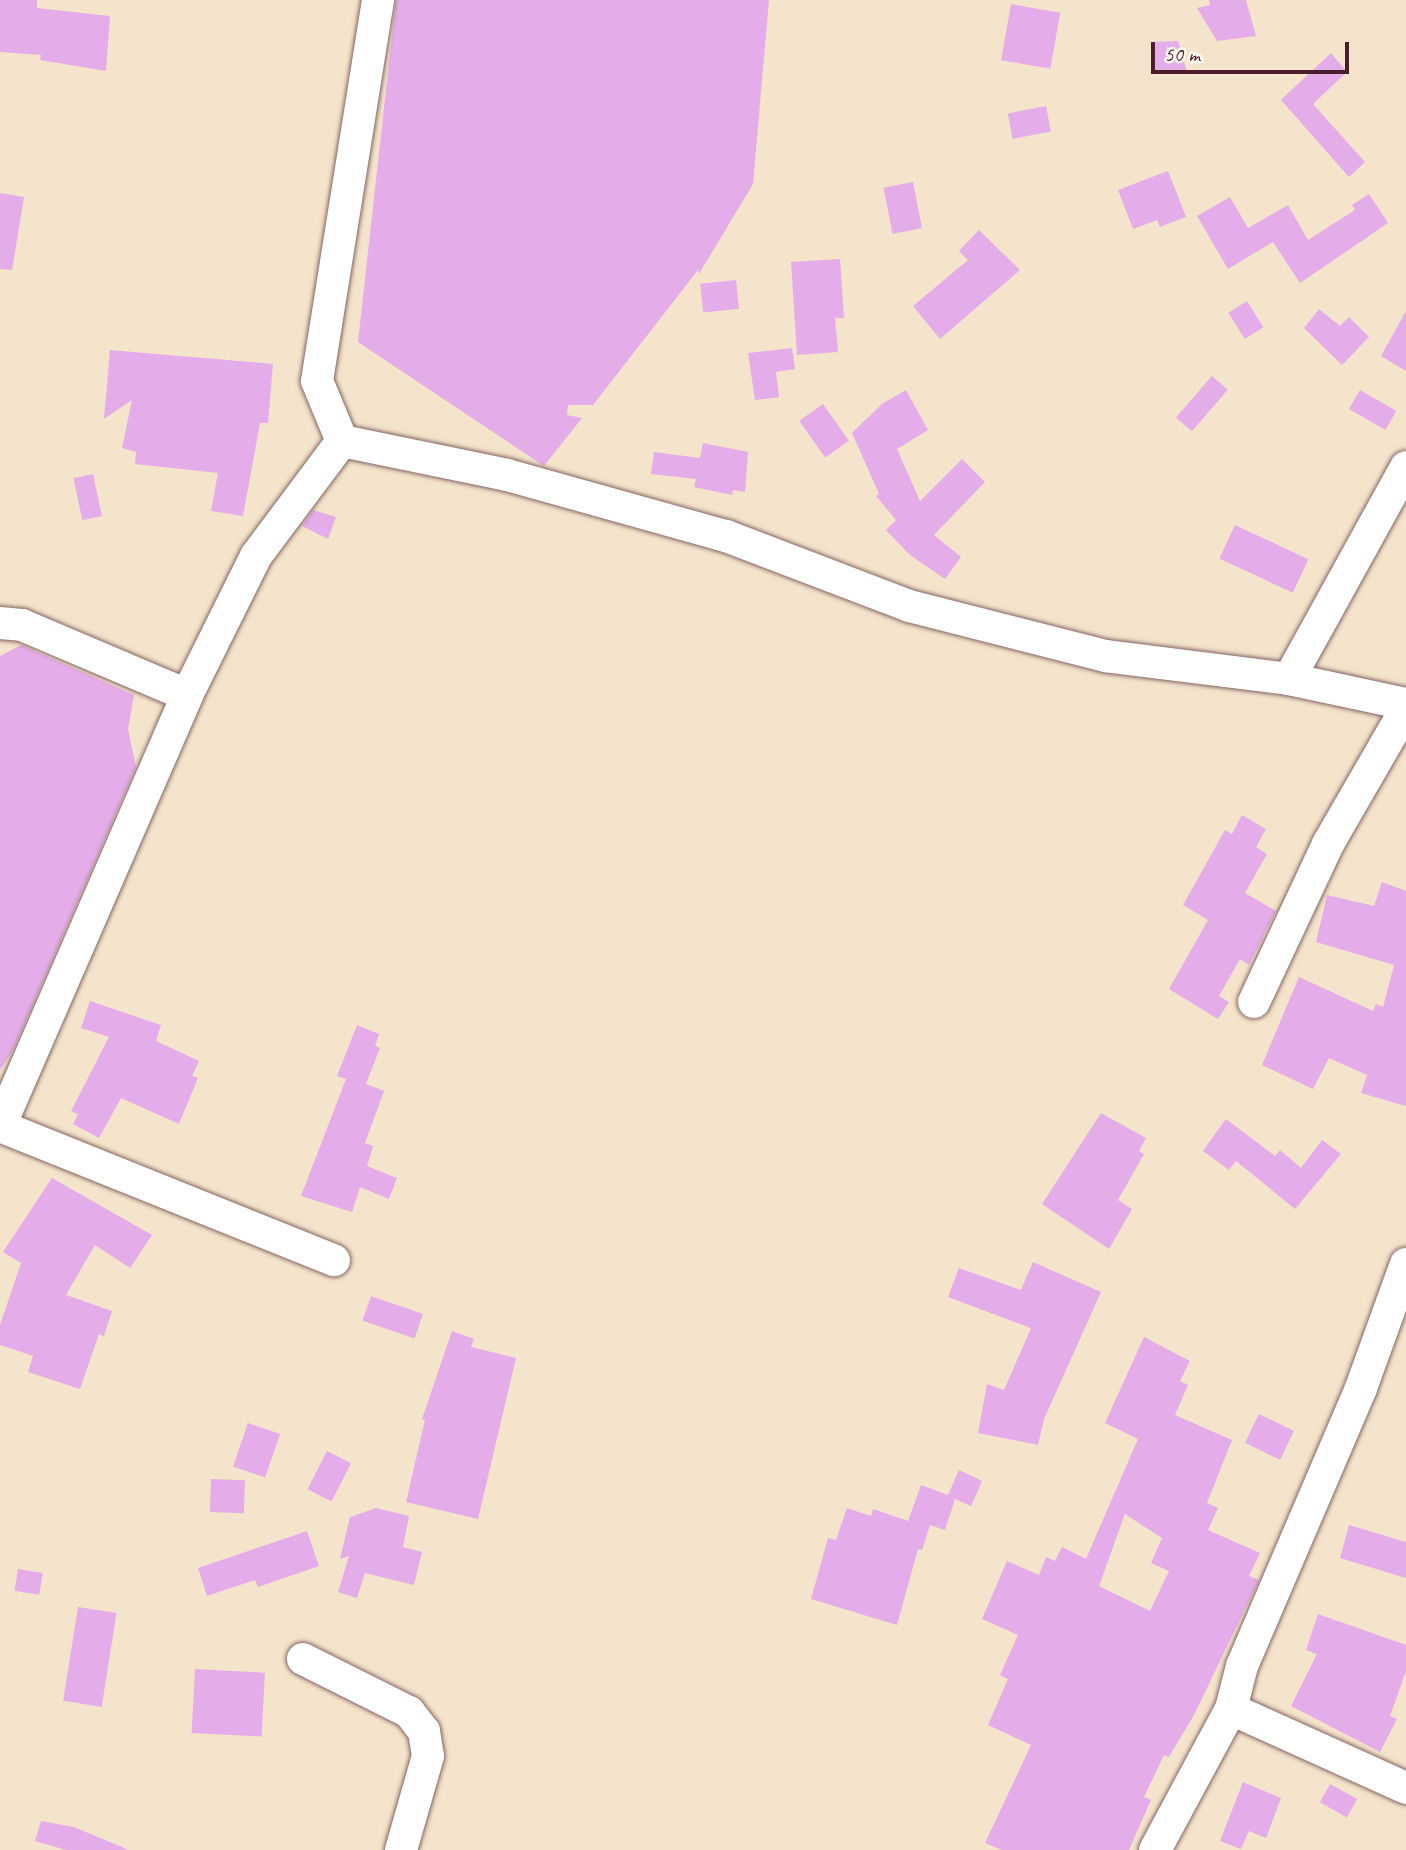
<!DOCTYPE html>
<style>
body{margin:0}
#map{position:relative;width:1406px;height:1850px;overflow:hidden;background:#f4e4cb;font-family:Caveat,sans-serif}
div>[style]{position:absolute}
[style*='--x']{left:calc(var(--x)*1px);top:calc(var(--y)*1px);width:calc(var(--w)*1px);rotate:calc(var(--a)*1deg)}
.building>*{inset:0;background:#e4ade9;transform-origin:0 0}
.roads{filter:drop-shadow(0 0 2px #866463) drop-shadow(0 0 2px #866463)}
.street>*{height:32px;margin:-16px;padding:0 16px;transform-origin:16px;border-radius:16px;background:#fff}
span{translate:-50% -50%;white-space:nowrap;text-align:center;line-height:1.15;-webkit-text-stroke:6px #fbf7ec;paint-order:stroke}
.scale{position:absolute;left:1151px;top:42px;width:198px;height:32px;box-sizing:border-box;border:4px solid #4a1f2b;border-top:0;padding-left:9px;font-size:21px;line-height:24px;white-space:nowrap;color:#4a1f2b;-webkit-text-stroke:5px #fbf7ec;paint-order:stroke}
</style>
<div id="map">
<div class="building">
<i style="clip-path:polygon(0 0,37px 0,37px 8px,110px 16px,106px 71px,40px 60px,41px 55px,0 52px)"></i>
<i style="clip-path:polygon(396px 0,769px 0,753px 184px,699px 274px,698px 270px,593px 405px,568px 405px,567px 415px,582px 418px,544px 466px,358px 342px)"></i>
<i style="clip-path:polygon(1209px 0,1246px 0,1256px 36px,1217px 41px,1197px 8px,1210px 5px)"></i>
<i style="left:1011px;top:4px;width:50px;height:57px;rotate:10deg"></i>
<i style="clip-path:polygon(1178px 41px,1187px 72px,1151px 74px,1151px 42px)"></i>
<i style="clip-path:polygon(1331px 53px,1347px 72px,1313px 104px,1365px 162px,1349px 177px,1281px 100px)"></i>
<i style="left:1046px;top:106px;width:26px;height:39px;rotate:79deg"></i>
<i style="clip-path:polygon(1168px 171px,1186px 217px,1160px 227px,1157px 220px,1133px 229px,1118px 190px)"></i>
<i style="left:913px;top:182px;width:47px;height:30px;rotate:79deg"></i>
<i style="clip-path:polygon(0 193px,24px 197px,12px 270px,0 269px)"></i>
<i style="clip-path:polygon(1369px 194px,1388px 223px,1300px 283px,1273px 242px,1228px 269px,1197px 216px,1230px 197px,1248px 228px,1288px 205px,1308px 240px,1355px 210px,1352px 205px)"></i>
<i style="clip-path:polygon(979px 230px,1020px 270px,940px 339px,913px 306px,968px 260px,959px 251px)"></i>
<i style="clip-path:polygon(840px 259px,844px 318px,835px 318px,838px 352px,797px 355px,791px 262px)"></i>
<i style="left:736px;top:280px;width:29px;height:36px;rotate:84deg"></i>
<i style="left:1247px;top:301px;width:31px;height:22px;rotate:58deg"></i>
<i style="clip-path:polygon(1319px 309px,1340px 326px,1349px 317px,1369px 337px,1342px 365px,1304px 328px)"></i>
<i style="clip-path:polygon(1406px 311px,1406px 371px,1381px 356px)"></i>
<i style="clip-path:polygon(792px 348px,795px 369px,776px 372px,779px 397px,755px 400px,748px 353px)"></i>
<i style="clip-path:polygon(110px 350px,273px 364px,268px 423px,260px 423px,243px 516px,211px 511px,218px 473px,135px 464px,136px 452px,122px 448px,132px 400px,104px 419px)"></i>
<i style="left:1212px;top:376px;width:21px;height:55px;rotate:41deg"></i>
<i style="clip-path:polygon(906px 390px,928px 430px,897px 449px,920px 501px,962px 459px,985px 482px,934px 535px,961px 557px,945px 579px,910px 555px,886px 530px,896px 520px,876px 496px,879px 494px,852px 433px,882px 404px)"></i>
<i style="left:1360px;top:390px;width:42px;height:22px;rotate:30deg"></i>
<i style="left:823px;top:404px;width:45px;height:29px;rotate:55deg"></i>
<i style="clip-path:polygon(703px 443px,748px 452px,745px 492px,733px 490px,732px 495px,694px 487px,696px 479px,651px 474px,654px 452px,700px 458px)"></i>
<i style="left:93px;top:474px;width:43px;height:20px;rotate:78deg"></i>
<i style="clip-path:polygon(313px 510px,336px 517px,328px 539px,302px 526px)"></i>
<i style="left:1235px;top:525px;width:81px;height:37px;rotate:25deg"></i>
<i style="clip-path:polygon(21px 645px,134px 695px,128px 729px,136px 767px,13px 1050px,0 1070px,0 656px)"></i>
<i style="clip-path:polygon(1242px 815px,1266px 829px,1256px 847px,1267px 854px,1245px 893px,1276px 911px,1249px 965px,1240px 959px,1219px 996px,1229px 1002px,1218px 1019px,1169px 989px,1208px 920px,1183px 905px,1225px 830px,1232px 834px)"></i>
<i style="clip-path:polygon(1382px 882px,1406px 891px,1406px 1106px,1361px 1093px,1367px 1075px,1329px 1058px,1313px 1089px,1262px 1065px,1299px 977px,1373px 1011px,1376px 1004px,1383px 1007px,1394px 965px,1316px 942px,1327px 895px,1374px 906px)"></i>
<i style="clip-path:polygon(90px 1001px,161px 1025px,156px 1041px,199px 1061px,192px 1076px,198px 1078px,179px 1124px,121px 1098px,99px 1138px,73px 1124px,78px 1114px,71px 1111px,109px 1037px,81px 1028px)"></i>
<i style="clip-path:polygon(357px 1025px,379px 1034px,375px 1046px,380px 1048px,366px 1084px,384px 1091px,365px 1143px,373px 1146px,367px 1166px,397px 1178px,389px 1199px,360px 1187px,352px 1212px,301px 1196px,346px 1079px,337px 1076px)"></i>
<i style="clip-path:polygon(1101px 1113px,1146px 1138px,1139px 1151px,1144px 1154px,1118px 1200px,1132px 1209px,1109px 1249px,1042px 1204px)"></i>
<i style="clip-path:polygon(1226px 1119px,1275px 1156px,1280px 1150px,1301px 1168px,1322px 1140px,1341px 1154px,1295px 1209px,1236px 1161px,1229px 1170px,1203px 1151px)"></i>
<i style="clip-path:polygon(52px 1178px,152px 1235px,130px 1268px,95px 1245px,66px 1295px,112px 1311px,104px 1336px,99px 1334px,80px 1389px,28px 1372px,33px 1356px,0 1345px,0 1325px,21px 1263px,3px 1252px)"></i>
<i style="clip-path:polygon(1033px 1262px,1101px 1292px,1044px 1419px,1038px 1445px,978px 1433px,987px 1384px,1004px 1390px,1031px 1328px,948px 1297px,959px 1268px,1021px 1290px)"></i>
<i style="left:371px;top:1296px;width:55px;height:26px;rotate:19deg"></i>
<i style="clip-path:polygon(452px 1331px,474px 1339px,471px 1347px,516px 1358px,478px 1519px,406px 1502px,425px 1420px,422px 1419px)"></i>
<i style="clip-path:polygon(evenodd,1144px 1337px,1190px 1361px,1180px 1381px,1188px 1385px,1175px 1415px,1232px 1440px,1207px 1503px,1218px 1508px,1208px 1530px,1260px 1553px,1249px 1576px,1259px 1580px,1194px 1715px,1169px 1757px,1164px 1755px,1144px 1797px,1151px 1800px,1129px 1850px,1002px 1850px,985px 1843px,1031px 1745px,988px 1725px,1008px 1679px,1000px 1675px,1018px 1635px,982px 1619px,1007px 1561px,1039px 1575px,1046px 1557px,1055px 1561px,1062px 1547px,1086px 1559px,1138px 1439px,1105px 1423px,1144px 1337px,1125px 1514px,1162px 1538px,1151px 1563px,1169px 1571px,1150px 1611px,1099px 1586px,1125px 1514px)"></i>
<i style="left:1259px;top:1414px;width:39px;height:32px;rotate:26deg"></i>
<i style="left:248px;top:1423px;width:34px;height:46px;rotate:19deg"></i>
<i style="left:327px;top:1451px;width:27px;height:43px;rotate:27deg"></i>
<i style="clip-path:polygon(959px 1470px,982px 1481px,971px 1506px,955px 1499px,945px 1530px,930px 1525px,922px 1550px,918px 1549px,897px 1625px,811px 1599px,828px 1538px,836px 1540px,847px 1508px,871px 1516px,873px 1509px,908px 1521px,921px 1485px,948px 1495px)"></i>
<i style="left:211px;top:1479px;width:34px;height:33px;rotate:2deg"></i>
<i style="clip-path:polygon(376px 1508px,409px 1516px,403px 1547px,422px 1552px,414px 1585px,365px 1573px,357px 1598px,338px 1592px,349px 1556px,340px 1559px,350px 1517px)"></i>
<i style="clip-path:polygon(1349px 1525px,1406px 1542px,1406px 1578px,1340px 1558px)"></i>
<i style="clip-path:polygon(307px 1531px,319px 1566px,258px 1587px,255px 1580px,207px 1596px,198px 1568px)"></i>
<i style="left:18px;top:1569px;width:25px;height:22px;rotate:9deg"></i>
<i style="left:78px;top:1607px;width:39px;height:95px;rotate:9deg"></i>
<i style="clip-path:polygon(1318px 1614px,1406px 1645px,1406px 1671px,1390px 1716px,1397px 1719px,1380px 1752px,1291px 1706px,1317px 1654px,1306px 1650px)"></i>
<i style="left:195px;top:1669px;width:70px;height:64px;rotate:3deg"></i>
<i style="clip-path:polygon(1243px 1782px,1281px 1798px,1266px 1838px,1249px 1831px,1241px 1849px,1220px 1841px)"></i>
<i style="left:1330px;top:1784px;width:31px;height:21px;rotate:29deg"></i>
<i style="clip-path:polygon(41px 1821px,74px 1827px,129px 1850px,66px 1850px,35px 1841px)"></i>
</div>
<div class="roads">
<div class="street">
<i style="--x:342;--y:441;--w:168;--a:11.6"></i>
<i style="--x:507;--y:475;--w:227;--a:15.6"></i>
<i style="--x:726;--y:536;--w:196;--a:20.9"></i>
<i style="--x:909;--y:606;--w:202;--a:14.3"></i>
<i style="--x:1105;--y:656;--w:185;--a:7.1"></i>
<i style="--x:1289;--y:679;--w:120;--a:12.1"></i>
<i style="--x:0;--y:623;--w:22;--a:5"></i>
<i style="--x:22;--y:625;--w:179;--a:23"></i>
<i style="--x:1289;--y:679;--w:242;--a:-61.1"></i>
<i style="--x:1254;--y:1002;--w:174;--a:-64.9"></i>
<i style="--x:1328;--y:844;--w:156;--a:-60"></i>
<i style="--x:0;--y:1126;--w:470;--a:-66.5"></i>
<i style="--x:187;--y:695;--w:155;--a:-63.6"></i>
<i style="--x:256;--y:556;--w:144;--a:-53.2"></i>
<i style="--x:342;--y:441;--w:65;--a:-112.6"></i>
<i style="--x:317;--y:381;--w:386;--a:-80.9"></i>
<i style="--x:0;--y:1126;--w:360;--a:21.9"></i>
<i style="--x:303;--y:1659;--w:119;--a:26.6"></i>
<i style="--x:409;--y:1712;--w:24;--a:52"></i>
<i style="--x:424;--y:1731;--w:25;--a:81"></i>
<i style="--x:428;--y:1756;--w:98;--a:106"></i>
<i style="--x:1231;--y:1709;--w:44;--a:-75.7"></i>
<i style="--x:1242;--y:1666;--w:302;--a:-66.8"></i>
<i style="--x:1361;--y:1388;--w:132;--a:-70.1"></i>
<i style="--x:1155;--y:1850;--w:160;--a:-61.7"></i>
<i style="--x:1231;--y:1709;--w:192;--a:24.3"></i>
</div>
</div>
<div class="scale">50 m</div>
</div>
